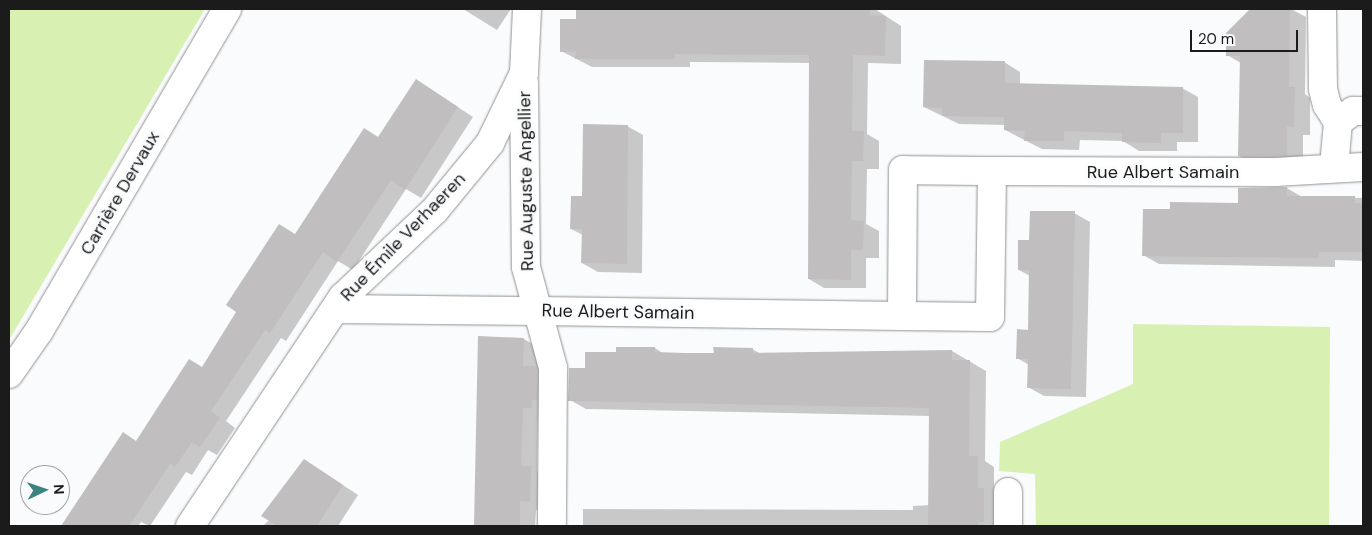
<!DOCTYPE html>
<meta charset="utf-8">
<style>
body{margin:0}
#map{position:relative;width:1372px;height:535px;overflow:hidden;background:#fafbfc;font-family:"DM Sans",sans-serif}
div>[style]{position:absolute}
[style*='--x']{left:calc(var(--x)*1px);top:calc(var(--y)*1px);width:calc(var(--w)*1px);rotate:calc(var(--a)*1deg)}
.green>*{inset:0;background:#d8f1b3}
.shadow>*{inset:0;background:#0003}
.building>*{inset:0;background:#c0bebe}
.roads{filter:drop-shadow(0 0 1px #909192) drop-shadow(0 0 1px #909192)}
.minor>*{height:28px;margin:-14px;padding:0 14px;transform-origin:14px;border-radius:14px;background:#fff}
span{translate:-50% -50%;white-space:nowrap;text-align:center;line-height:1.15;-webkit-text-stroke:5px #fafbfc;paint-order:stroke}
.street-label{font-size:18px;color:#1b1b1c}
.frame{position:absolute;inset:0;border:10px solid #1b1b1c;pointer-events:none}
.north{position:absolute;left:20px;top:465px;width:50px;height:50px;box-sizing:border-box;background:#fafbfc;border:1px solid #a1a1a2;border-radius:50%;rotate:87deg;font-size:14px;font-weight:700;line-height:20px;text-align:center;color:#1b1b1c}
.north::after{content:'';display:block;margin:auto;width:18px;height:22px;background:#3b8380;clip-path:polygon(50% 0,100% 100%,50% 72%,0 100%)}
.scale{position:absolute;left:1190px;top:30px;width:108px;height:22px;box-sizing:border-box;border:2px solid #1b1b1c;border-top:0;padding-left:6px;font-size:15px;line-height:18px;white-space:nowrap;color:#1b1b1c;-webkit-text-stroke:4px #fafbfc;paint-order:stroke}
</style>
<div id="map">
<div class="green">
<i style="clip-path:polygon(9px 9px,205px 9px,9px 340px)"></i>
<i style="clip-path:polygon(1133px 324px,1330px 327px,1329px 526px,1036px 526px,1035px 474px,999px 471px,1000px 442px,1133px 384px)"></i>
</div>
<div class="shadow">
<i style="clip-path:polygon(463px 9px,511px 9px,497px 30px)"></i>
<i style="clip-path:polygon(577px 9px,875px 9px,901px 26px,901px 64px,868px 63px,867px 134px,879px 141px,879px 169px,867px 169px,866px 224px,879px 231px,879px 258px,866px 258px,866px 288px,824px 288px,809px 279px,810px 63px,690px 62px,690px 67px,592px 67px,561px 51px,577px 21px)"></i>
<i style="clip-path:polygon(1252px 9px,1291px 9px,1306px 17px,1305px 94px,1310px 98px,1310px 135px,1303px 135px,1303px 164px,1255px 165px,1239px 156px,1241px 63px,1227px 55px,1227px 33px)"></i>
<i style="clip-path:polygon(1004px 62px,1020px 72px,1020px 84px,1182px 88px,1198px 97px,1198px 142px,1177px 142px,1177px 151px,1139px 151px,1123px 141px,1080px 140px,1079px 150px,1042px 149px,1005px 130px,1005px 125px,959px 124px,924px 107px)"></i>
<i style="clip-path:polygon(432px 90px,473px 117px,421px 198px,406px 189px,353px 270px,338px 261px,286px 341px,281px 338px,226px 421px,235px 428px,217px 455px,208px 450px,192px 475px,186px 472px,150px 526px,141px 522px,138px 526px,63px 526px,123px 434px,137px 442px,203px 368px,296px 235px,378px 137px)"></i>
<i style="clip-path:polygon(627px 126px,643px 135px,642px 273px,598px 272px,582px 263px,583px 235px,571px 229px,583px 197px)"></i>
<i style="clip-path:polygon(1287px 188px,1302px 197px,1363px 198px,1363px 261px,1335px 260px,1335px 267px,1159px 264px,1143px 255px,1171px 210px,1239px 204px)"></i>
<i style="clip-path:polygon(1074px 213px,1090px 222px,1086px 397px,1044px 396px,1028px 387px,1029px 365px,1017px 358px,1029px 331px,1030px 276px,1019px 270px,1030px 241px)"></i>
<i style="clip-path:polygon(479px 338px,524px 339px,539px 348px,539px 369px,552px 377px,547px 416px,538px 416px,537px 471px,546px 476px,546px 510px,536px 510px,535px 526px,475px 526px)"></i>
<i style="clip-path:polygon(655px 348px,664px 354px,715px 354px,752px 349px,761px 354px,952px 351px,986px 371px,985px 461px,994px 467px,994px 495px,1000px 499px,1000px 526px,583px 526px,583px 509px,913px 510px,913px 506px,930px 505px,931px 416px,586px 409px,570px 400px,586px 369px,617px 353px)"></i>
<i style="clip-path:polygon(320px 470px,358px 495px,338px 526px,263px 526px)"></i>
</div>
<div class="building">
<i style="clip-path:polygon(576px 9px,870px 9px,870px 15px,886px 16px,885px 56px,853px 55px,852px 131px,864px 131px,863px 161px,852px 161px,851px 220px,864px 221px,863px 250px,851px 250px,851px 280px,808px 279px,809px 55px,675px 54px,675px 59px,575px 59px,576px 51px,560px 52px,560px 19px,576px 19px)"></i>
<i style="clip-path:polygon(1250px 9px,1290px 9px,1289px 87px,1295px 87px,1294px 127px,1287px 126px,1287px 156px,1238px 156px,1240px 56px,1226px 56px,1226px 33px)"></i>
<i style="clip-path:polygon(924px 60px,1005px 61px,1005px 83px,1183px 87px,1183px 133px,1161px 133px,1161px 143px,1122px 142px,1122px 133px,1064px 131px,1064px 141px,1024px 141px,1025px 131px,1004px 130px,1004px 117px,942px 116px,942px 108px,923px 107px)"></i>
<i style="clip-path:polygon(416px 79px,458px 107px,405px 190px,391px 180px,337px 262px,323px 252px,270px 333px,265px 330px,211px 411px,220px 418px,200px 447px,192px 442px,175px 467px,170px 464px,129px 526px,61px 526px,123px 432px,136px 441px,189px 359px,202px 367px,236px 312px,226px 305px,279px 224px,295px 234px,364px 128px,378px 137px)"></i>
<i style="clip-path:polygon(583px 124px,628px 125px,627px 264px,581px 263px,582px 229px,570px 229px,571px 196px,582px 196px)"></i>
<i style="clip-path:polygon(1287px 187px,1287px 196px,1355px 196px,1355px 203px,1363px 204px,1363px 252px,1319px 252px,1319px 258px,1142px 256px,1143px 209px,1170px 209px,1170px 202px,1238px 203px,1238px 188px)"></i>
<i style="clip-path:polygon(1030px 211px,1075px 211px,1071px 389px,1027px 388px,1028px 359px,1016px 359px,1017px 329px,1028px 330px,1029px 270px,1018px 270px,1018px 240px,1029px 240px)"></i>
<i style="clip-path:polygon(478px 336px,524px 338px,523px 366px,536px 366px,537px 370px,537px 400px,532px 400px,532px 408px,523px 408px,521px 466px,531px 466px,530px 502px,520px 501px,520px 526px,474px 526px)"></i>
<i style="clip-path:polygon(616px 347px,655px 347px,655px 352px,684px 353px,714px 353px,713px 347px,753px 348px,753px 353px,952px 350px,952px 360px,970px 360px,969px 456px,978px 456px,978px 488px,984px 488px,984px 522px,978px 522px,978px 526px,928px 526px,929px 408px,568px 401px,569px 368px,585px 368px,585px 352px,616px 352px)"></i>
<i style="clip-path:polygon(304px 459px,343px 485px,317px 526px,278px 526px,261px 516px)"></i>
</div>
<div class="roads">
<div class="minor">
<i style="--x:1322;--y:9;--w:80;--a:89.3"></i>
<i style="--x:1323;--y:89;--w:16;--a:76"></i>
<i style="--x:1327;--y:105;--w:20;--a:57"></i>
<i style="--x:524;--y:82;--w:185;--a:89.4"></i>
<i style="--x:526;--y:267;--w:105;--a:75"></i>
<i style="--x:553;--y:368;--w:158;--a:90.4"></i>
<i style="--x:1334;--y:167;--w:45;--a:-84.9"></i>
<i style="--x:1338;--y:122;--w:19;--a:-36"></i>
<i style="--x:1353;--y:111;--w:10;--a:0"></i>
<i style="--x:992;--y:171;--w:283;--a:0.2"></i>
<i style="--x:1275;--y:172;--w:88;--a:-3.3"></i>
<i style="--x:335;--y:309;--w:203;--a:0.6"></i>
<i style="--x:538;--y:311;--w:364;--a:0.8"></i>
<i style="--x:902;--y:316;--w:88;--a:0.7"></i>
<i style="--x:990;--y:317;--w:146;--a:-89.2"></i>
<i style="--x:992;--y:171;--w:89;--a:-179.4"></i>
<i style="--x:903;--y:170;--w:146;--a:90.4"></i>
<i style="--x:9;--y:374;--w:52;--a:-55.1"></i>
<i style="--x:39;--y:331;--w:373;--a:-59.7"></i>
<i style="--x:190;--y:526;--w:275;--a:-56.3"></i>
<i style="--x:343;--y:297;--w:127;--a:-43.4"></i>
<i style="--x:435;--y:210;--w:87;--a:-50.6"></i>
<i style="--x:490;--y:143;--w:78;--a:-64.1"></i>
<i style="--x:524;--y:73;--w:64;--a:-87.3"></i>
<i style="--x:1008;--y:526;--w:34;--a:-90"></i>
</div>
</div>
<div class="street-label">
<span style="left:1163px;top:172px">Rue Albert Samain</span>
<span style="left:526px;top:181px;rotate:-91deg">Rue Auguste Angellier</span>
<span style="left:120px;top:193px;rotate:-60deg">Carrière Dervaux</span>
<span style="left:403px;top:237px;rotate:-46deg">Rue Émile Verhaeren</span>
<span style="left:618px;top:312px;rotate:1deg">Rue Albert Samain</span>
</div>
<div class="frame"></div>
<div class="north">N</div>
<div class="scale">20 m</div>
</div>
